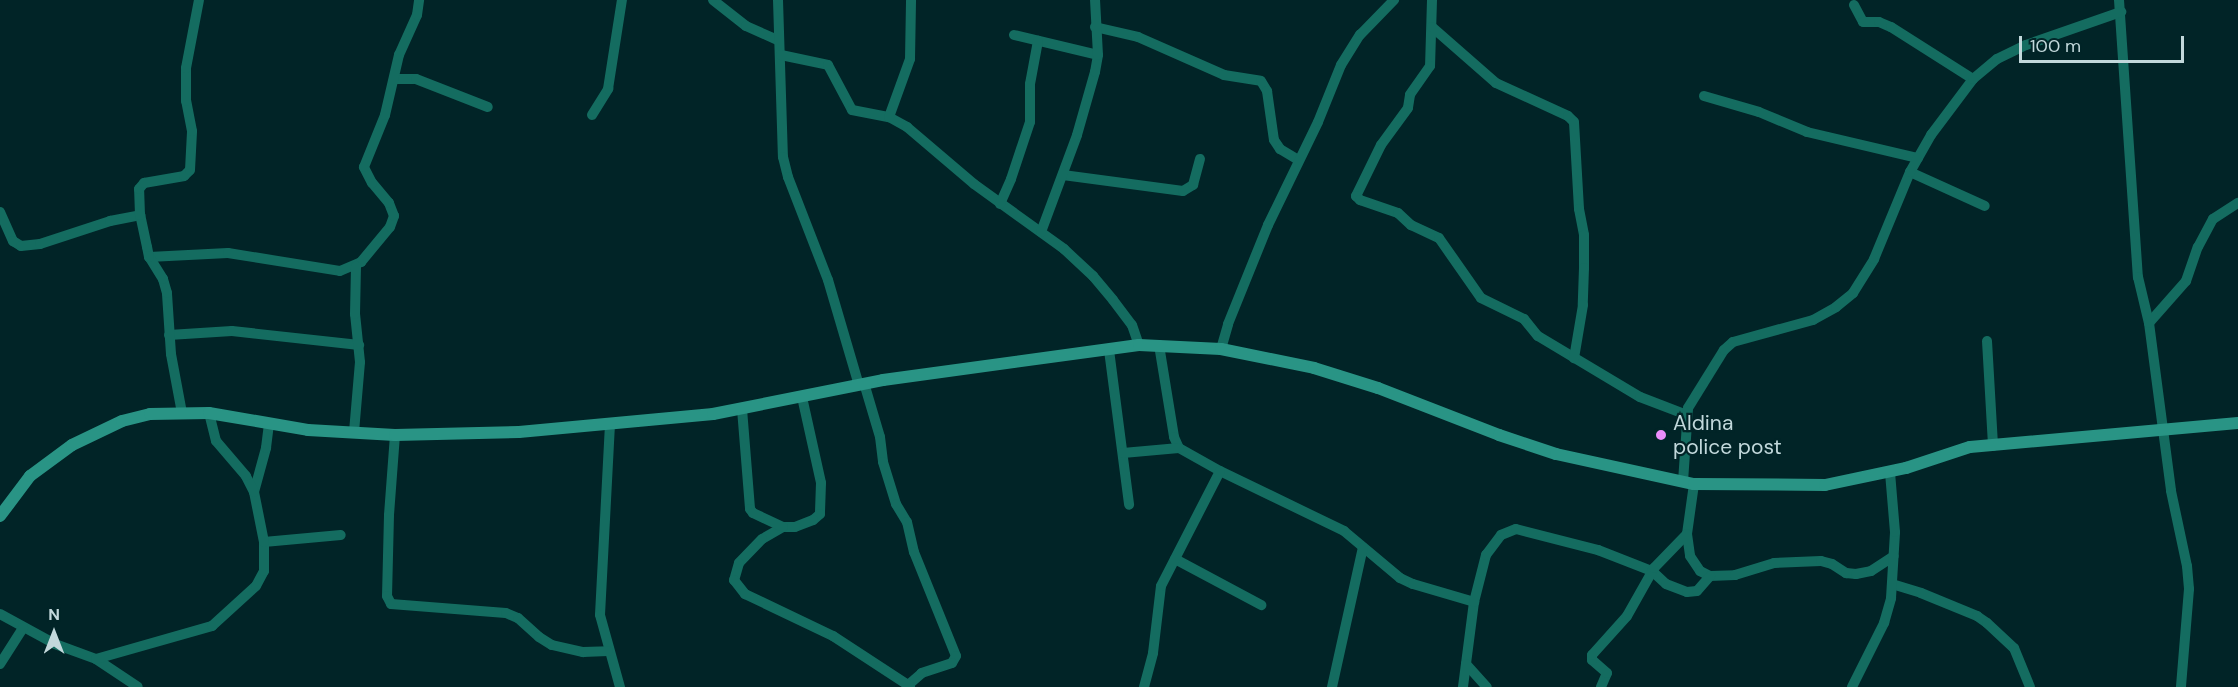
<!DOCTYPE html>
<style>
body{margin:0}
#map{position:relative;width:2238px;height:687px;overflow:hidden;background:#012427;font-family:"DM Sans",sans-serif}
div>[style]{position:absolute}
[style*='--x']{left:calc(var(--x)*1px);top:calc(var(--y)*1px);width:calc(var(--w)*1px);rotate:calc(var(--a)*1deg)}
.street>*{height:10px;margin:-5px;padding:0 5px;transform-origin:5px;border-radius:5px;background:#146c60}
.secondary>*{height:12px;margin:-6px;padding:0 6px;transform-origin:6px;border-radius:6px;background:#299485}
.dots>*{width:16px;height:16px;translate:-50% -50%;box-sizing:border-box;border:3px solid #012427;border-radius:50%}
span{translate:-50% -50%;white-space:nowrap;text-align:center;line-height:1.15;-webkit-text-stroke:4.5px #012427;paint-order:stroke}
.poi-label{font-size:21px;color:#c2d8db}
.left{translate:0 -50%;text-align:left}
.north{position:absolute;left:24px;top:603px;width:60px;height:60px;-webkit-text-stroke:4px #012427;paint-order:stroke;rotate:0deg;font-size:16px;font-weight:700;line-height:24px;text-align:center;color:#c2d8db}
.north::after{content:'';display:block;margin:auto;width:21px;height:27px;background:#c2d8db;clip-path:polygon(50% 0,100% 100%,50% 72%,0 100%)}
.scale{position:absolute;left:2019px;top:36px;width:165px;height:27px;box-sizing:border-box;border:3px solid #c2d8db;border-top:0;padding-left:8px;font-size:18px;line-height:21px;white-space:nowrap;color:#c2d8db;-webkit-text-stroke:4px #012427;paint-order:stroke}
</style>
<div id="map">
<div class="street">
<i style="--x:713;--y:0;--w:42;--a:38.2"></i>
<i style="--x:746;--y:26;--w:36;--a:24"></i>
<i style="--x:778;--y:0;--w:157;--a:88.2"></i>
<i style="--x:783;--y:157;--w:21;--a:76"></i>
<i style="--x:788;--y:177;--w:110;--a:68.8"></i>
<i style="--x:828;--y:280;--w:109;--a:73.6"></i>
<i style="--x:1432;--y:0;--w:66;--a:91.7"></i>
<i style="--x:1430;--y:66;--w:35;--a:125"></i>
<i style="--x:1410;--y:95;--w:13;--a:99"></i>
<i style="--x:1408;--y:108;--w:46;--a:126.1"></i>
<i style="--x:1381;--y:145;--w:57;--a:116.1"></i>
<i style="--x:1356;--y:196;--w:6;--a:45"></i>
<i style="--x:1360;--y:200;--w:40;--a:18.9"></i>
<i style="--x:1398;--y:213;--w:18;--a:43"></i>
<i style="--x:1411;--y:225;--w:31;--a:25"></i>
<i style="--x:1439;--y:238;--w:73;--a:55"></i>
<i style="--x:1481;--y:298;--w:48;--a:26"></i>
<i style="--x:1524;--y:319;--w:22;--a:51"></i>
<i style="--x:1538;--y:336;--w:119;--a:30.9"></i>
<i style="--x:1640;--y:397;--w:50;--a:21"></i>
<i style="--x:2119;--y:0;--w:278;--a:86.1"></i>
<i style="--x:2138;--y:277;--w:47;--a:76.6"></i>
<i style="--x:2149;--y:323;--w:169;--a:82.5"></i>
<i style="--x:2171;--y:491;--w:77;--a:78"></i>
<i style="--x:2187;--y:566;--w:23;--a:85"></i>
<i style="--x:2189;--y:589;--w:98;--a:94.7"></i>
<i style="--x:1854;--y:5;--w:19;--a:62"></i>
<i style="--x:1863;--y:22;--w:16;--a:0"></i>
<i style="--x:1879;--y:22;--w:13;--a:23"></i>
<i style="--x:1891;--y:27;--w:97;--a:32.4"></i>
<i style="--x:1095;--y:27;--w:44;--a:13.1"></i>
<i style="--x:1138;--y:37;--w:94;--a:23.8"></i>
<i style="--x:1224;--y:75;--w:37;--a:9"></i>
<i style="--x:1261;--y:81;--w:12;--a:59"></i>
<i style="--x:1267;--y:91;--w:49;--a:81.9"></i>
<i style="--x:1274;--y:140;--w:11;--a:56"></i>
<i style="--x:1280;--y:149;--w:21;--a:31"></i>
<i style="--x:1432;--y:27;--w:85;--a:41.2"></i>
<i style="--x:1496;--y:83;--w:79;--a:24.6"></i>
<i style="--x:1568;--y:116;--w:8;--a:45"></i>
<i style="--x:1574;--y:122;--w:87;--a:86.7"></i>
<i style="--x:1579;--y:209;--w:26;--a:79"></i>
<i style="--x:1584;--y:235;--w:33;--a:90"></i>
<i style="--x:1584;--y:268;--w:37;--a:92"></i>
<i style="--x:1583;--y:305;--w:54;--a:99.6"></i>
<i style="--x:1014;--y:35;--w:86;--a:13.4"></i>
<i style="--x:781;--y:55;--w:48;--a:12"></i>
<i style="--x:828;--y:65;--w:51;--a:61.9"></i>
<i style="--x:852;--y:110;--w:38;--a:11"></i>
<i style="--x:889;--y:117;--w:21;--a:29"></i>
<i style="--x:907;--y:127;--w:88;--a:40.4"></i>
<i style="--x:974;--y:184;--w:111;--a:35.8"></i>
<i style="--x:1064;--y:249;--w:40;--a:43"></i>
<i style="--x:1093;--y:276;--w:31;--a:50"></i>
<i style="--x:1113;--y:300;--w:31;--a:53"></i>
<i style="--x:1132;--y:325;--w:21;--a:71"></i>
<i style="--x:395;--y:79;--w:21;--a:0"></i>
<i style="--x:416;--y:79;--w:77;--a:21.3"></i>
<i style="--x:1704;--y:96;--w:57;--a:16.2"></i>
<i style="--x:1759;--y:112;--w:52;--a:22.6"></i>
<i style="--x:1807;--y:132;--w:114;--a:13.2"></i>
<i style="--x:592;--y:115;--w:31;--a:-58"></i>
<i style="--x:608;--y:89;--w:90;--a:-81.1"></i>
<i style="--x:889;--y:117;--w:62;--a:-70.1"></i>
<i style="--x:910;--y:59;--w:59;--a:-89"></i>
<i style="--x:1910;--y:172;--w:82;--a:24.4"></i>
<i style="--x:1063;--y:175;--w:121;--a:7.6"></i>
<i style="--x:1183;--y:191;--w:12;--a:-31"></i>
<i style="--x:1193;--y:185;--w:27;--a:-75"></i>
<i style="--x:1000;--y:204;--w:27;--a:-66"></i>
<i style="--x:1011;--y:179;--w:60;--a:-71.6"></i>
<i style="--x:1030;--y:122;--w:38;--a:-90"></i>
<i style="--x:1030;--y:84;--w:44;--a:-79.5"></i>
<i style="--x:0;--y:212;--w:32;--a:66"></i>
<i style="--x:13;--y:241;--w:9;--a:32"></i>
<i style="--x:21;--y:246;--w:19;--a:-6"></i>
<i style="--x:40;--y:244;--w:74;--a:-18.2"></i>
<i style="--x:110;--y:221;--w:31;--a:-11"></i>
<i style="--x:1041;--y:232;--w:103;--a:-69.6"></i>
<i style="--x:1077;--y:135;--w:66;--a:-74.1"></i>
<i style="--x:1095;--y:72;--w:17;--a:-80"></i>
<i style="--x:1098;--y:55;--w:55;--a:-93.1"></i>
<i style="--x:149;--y:257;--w:79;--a:-2.9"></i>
<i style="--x:228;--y:253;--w:113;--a:9.1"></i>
<i style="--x:340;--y:271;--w:23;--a:-23"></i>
<i style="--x:361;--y:262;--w:45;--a:-50.4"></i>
<i style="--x:390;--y:227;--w:12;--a:-70"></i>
<i style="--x:394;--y:216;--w:14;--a:-111"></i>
<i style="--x:389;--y:203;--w:26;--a:-130"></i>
<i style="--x:372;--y:183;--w:18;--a:-117"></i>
<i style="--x:364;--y:167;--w:56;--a:-68"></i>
<i style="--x:385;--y:115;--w:62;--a:-76.9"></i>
<i style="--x:399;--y:55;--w:44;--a:-65.8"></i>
<i style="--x:417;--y:15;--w:15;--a:-82"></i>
<i style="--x:2149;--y:323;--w:56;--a:-48.6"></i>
<i style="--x:2186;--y:281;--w:36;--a:-71"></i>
<i style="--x:2198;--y:247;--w:32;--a:-62"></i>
<i style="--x:2213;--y:219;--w:30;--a:-33"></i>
<i style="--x:169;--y:335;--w:63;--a:-3.6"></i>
<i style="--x:232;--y:331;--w:128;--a:6.3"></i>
<i style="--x:1987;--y:341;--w:105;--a:86.7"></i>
<i style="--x:1159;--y:345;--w:93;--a:80.7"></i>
<i style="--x:1174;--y:437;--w:12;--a:66"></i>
<i style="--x:1179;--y:448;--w:47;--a:29.3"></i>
<i style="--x:1220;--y:471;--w:138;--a:25.8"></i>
<i style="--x:1344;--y:531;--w:73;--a:40"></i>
<i style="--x:1400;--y:578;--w:14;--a:25"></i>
<i style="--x:1413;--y:584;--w:64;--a:16.4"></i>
<i style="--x:1474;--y:602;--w:86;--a:97.4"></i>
<i style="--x:1221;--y:349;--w:26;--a:-74"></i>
<i style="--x:1228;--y:324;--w:107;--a:-68"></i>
<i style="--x:1268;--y:225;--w:114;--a:-64.1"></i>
<i style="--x:1318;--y:122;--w:61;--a:-68"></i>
<i style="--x:1341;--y:65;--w:36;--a:-58"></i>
<i style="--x:1360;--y:35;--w:49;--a:-45.8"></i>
<i style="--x:1109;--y:350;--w:156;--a:82.6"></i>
<i style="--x:864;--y:383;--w:56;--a:73.5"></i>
<i style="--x:880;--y:437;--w:25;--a:83"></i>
<i style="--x:883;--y:462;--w:44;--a:72.8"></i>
<i style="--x:896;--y:504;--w:21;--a:59"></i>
<i style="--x:907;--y:522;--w:31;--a:77"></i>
<i style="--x:914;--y:552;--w:112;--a:68"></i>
<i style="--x:956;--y:656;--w:8;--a:120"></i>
<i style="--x:952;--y:663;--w:32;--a:162"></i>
<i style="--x:922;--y:673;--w:18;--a:139"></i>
<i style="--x:908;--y:685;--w:3;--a:45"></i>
<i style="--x:802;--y:397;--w:88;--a:77.5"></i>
<i style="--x:821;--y:483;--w:31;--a:92"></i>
<i style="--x:820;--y:514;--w:9;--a:139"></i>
<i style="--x:813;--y:520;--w:19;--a:159"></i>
<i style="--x:795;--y:527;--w:12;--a:180"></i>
<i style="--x:783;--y:527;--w:24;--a:150"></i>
<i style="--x:762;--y:539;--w:33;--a:134"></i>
<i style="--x:739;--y:563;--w:18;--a:106"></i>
<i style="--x:734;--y:580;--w:18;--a:52"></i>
<i style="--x:745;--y:594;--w:98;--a:25.5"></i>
<i style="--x:833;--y:636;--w:90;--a:33.2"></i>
<i style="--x:742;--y:409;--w:100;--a:85.4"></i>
<i style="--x:750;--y:509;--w:5;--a:53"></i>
<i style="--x:753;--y:513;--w:33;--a:25"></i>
<i style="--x:182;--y:413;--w:60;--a:-100.6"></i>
<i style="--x:171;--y:354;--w:61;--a:-93.8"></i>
<i style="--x:167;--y:293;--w:15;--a:-106"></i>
<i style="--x:163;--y:279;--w:26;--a:-122"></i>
<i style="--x:149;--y:257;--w:10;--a:-101"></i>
<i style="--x:147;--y:247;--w:33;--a:-102"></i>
<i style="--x:140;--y:215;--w:26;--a:-92"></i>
<i style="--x:139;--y:189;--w:8;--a:-50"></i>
<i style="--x:144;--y:183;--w:41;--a:-9.9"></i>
<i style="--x:184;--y:176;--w:8;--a:-45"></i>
<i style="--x:190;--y:170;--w:39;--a:-87"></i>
<i style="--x:192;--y:131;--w:31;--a:-101"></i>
<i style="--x:186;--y:101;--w:33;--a:-90"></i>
<i style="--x:186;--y:68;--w:69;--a:-79.2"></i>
<i style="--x:610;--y:424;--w:191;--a:93"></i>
<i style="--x:600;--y:615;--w:75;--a:74.5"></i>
<i style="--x:354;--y:432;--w:70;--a:-85.1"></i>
<i style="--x:360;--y:362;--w:48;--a:-95.9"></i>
<i style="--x:355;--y:314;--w:48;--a:-88.8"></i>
<i style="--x:395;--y:435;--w:80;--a:94.3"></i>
<i style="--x:389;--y:515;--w:81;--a:91.4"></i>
<i style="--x:387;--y:596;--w:9;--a:63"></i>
<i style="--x:391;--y:604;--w:115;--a:4.5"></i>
<i style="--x:506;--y:613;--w:13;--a:23"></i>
<i style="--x:518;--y:618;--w:28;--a:42"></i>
<i style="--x:539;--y:637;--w:15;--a:32"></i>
<i style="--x:552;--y:645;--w:32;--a:13"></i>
<i style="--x:583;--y:652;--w:25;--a:-2"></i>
<i style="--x:1123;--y:453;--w:56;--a:-5.1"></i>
<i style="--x:1683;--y:482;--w:74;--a:-86.1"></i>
<i style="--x:1688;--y:408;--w:68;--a:-58.2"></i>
<i style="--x:1724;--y:350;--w:12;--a:-42"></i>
<i style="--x:1733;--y:342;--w:83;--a:-15.4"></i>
<i style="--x:1813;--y:320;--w:26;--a:-29"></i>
<i style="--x:1836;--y:307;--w:22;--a:-39"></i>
<i style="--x:1853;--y:293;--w:40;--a:-58"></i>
<i style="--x:1874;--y:259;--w:94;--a:-67.5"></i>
<i style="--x:1910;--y:172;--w:43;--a:-60.4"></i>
<i style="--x:1931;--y:135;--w:70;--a:-53.1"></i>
<i style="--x:1973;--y:79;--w:31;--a:-40"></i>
<i style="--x:1997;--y:59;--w:32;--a:-26"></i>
<i style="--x:2026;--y:45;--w:101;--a:-19.2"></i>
<i style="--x:1694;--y:484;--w:50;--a:98"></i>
<i style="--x:1687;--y:534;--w:22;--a:82"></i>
<i style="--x:1690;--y:556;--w:18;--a:56"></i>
<i style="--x:1700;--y:571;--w:11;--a:27"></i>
<i style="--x:1710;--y:576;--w:25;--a:-2"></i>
<i style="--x:1735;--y:575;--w:41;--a:-17.1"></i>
<i style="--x:1774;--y:563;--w:47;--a:-2.4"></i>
<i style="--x:1821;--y:561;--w:11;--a:15"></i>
<i style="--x:1832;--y:564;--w:17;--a:33"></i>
<i style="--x:1846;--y:573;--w:10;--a:6"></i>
<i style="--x:1856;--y:574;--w:15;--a:-11"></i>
<i style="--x:1871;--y:571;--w:27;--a:-33"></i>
<i style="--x:254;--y:492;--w:46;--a:-74.7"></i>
<i style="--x:266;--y:448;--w:24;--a:-83"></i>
<i style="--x:264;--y:542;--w:77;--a:-5.2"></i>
<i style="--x:1175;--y:559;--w:98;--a:28.1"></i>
<i style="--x:1892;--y:584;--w:30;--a:17"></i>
<i style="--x:1921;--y:593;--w:61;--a:22.3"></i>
<i style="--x:1977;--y:616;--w:12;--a:35"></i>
<i style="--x:1987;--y:623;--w:37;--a:43"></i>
<i style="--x:2014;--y:648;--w:42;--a:67.7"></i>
<i style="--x:1474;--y:602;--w:49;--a:-75.7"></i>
<i style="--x:1486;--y:555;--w:25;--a:-53"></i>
<i style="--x:1501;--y:535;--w:16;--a:-22"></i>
<i style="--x:1516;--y:529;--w:85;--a:14.4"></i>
<i style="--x:1598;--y:550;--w:58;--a:21.3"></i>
<i style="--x:1652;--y:571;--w:19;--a:43"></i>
<i style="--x:1666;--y:584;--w:22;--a:21"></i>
<i style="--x:1687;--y:592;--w:10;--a:-6"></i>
<i style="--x:1697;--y:591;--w:20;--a:-49"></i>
<i style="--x:0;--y:614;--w:63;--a:28.6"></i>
<i style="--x:55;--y:644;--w:44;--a:20.1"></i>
<i style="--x:96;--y:659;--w:50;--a:33.7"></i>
<i style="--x:96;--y:659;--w:121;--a:-15.9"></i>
<i style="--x:212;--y:626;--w:59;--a:-42.3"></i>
<i style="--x:256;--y:586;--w:17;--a:-62"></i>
<i style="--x:264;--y:571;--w:29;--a:-90"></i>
<i style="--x:264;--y:542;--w:51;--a:-101.3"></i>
<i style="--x:254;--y:492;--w:18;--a:-117"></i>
<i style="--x:246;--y:476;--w:46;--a:-130.6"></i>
<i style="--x:216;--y:441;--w:29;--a:-104"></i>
<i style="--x:0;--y:664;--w:43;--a:-57.4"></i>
<i style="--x:1466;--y:664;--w:31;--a:48"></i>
<i style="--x:1144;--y:687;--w:35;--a:-75"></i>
<i style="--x:1153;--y:653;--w:67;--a:-83.2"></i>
<i style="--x:1161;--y:586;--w:129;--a:-62.8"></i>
<i style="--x:1332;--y:687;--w:143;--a:-77.5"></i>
<i style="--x:1601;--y:687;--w:15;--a:-67"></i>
<i style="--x:1607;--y:673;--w:20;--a:-139"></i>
<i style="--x:1592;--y:660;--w:5;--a:-90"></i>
<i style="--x:1592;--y:655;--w:52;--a:-48.1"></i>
<i style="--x:1627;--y:616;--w:55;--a:-60.6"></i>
<i style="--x:1654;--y:568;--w:47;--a:-45.9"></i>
<i style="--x:1852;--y:687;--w:72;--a:-63.4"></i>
<i style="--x:1884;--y:623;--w:26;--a:-74"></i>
<i style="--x:1891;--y:598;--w:66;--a:-86.5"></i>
<i style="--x:1895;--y:532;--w:60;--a:-94.8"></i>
</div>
<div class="secondary">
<i style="--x:0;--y:516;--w:50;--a:-53.1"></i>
<i style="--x:30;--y:476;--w:52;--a:-36.4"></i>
<i style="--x:72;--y:445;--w:55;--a:-25.6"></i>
<i style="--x:122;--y:421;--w:29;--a:-14"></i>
<i style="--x:150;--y:414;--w:59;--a:-1"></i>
<i style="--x:209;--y:413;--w:100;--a:9.7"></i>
<i style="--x:308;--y:430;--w:87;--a:3.3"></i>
<i style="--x:395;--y:435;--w:124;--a:-1.4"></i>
<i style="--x:519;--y:432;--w:195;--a:-5.3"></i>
<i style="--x:713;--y:414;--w:173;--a:-11.3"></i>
<i style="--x:883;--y:380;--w:258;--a:-7.8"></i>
<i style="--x:1139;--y:345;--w:82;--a:2.8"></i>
<i style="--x:1221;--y:349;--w:95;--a:11.5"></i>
<i style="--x:1314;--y:368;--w:67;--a:17.4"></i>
<i style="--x:1378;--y:388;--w:130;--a:21.2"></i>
<i style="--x:1499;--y:435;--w:60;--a:18.4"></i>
<i style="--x:1556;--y:454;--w:141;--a:12.3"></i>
<i style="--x:1694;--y:484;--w:131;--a:0.4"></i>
<i style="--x:1825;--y:485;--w:83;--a:-11.9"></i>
<i style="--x:1906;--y:468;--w:67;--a:-18.2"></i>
<i style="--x:1970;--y:447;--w:269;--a:-5.1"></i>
</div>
<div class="dots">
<i style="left:1661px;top:435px;background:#eb8dfb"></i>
</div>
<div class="poi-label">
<span class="left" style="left:1673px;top:435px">Aldina<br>police post</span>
</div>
<div class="north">N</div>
<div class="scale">100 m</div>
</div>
